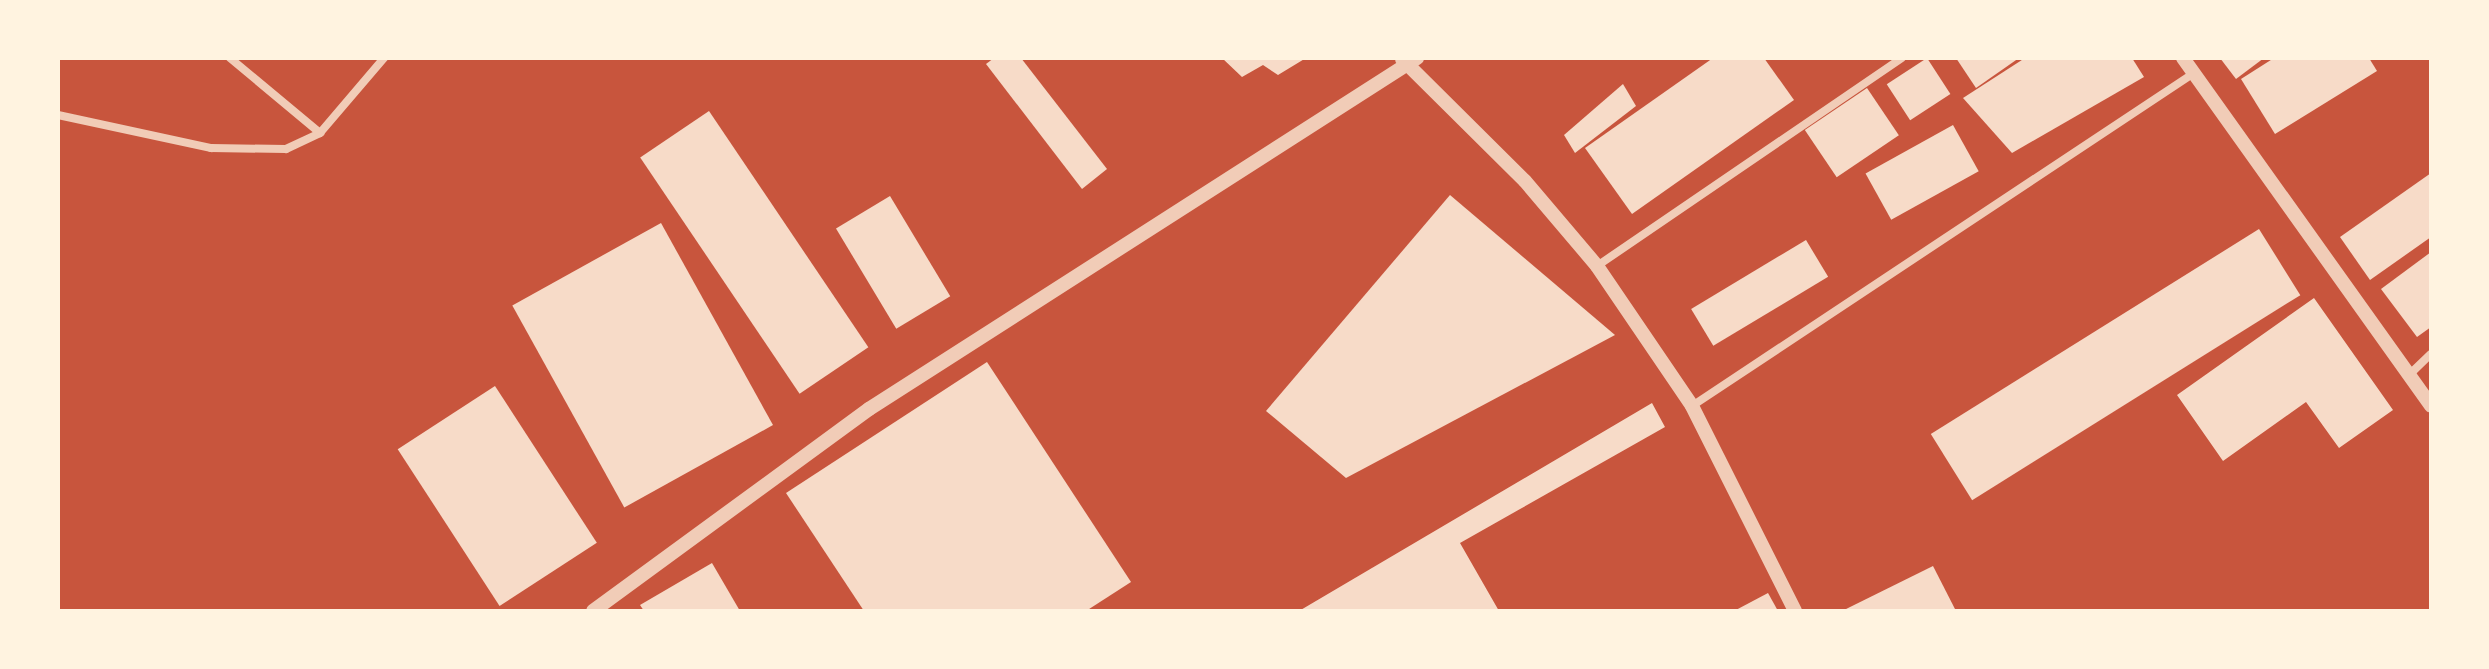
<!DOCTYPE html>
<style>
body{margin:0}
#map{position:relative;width:2489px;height:669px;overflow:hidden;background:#c8553d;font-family:"Varela Round",sans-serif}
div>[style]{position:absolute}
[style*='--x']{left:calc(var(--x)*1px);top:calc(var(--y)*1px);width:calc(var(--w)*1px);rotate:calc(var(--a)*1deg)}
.building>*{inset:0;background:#f7dbc8;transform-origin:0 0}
.minor>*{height:8px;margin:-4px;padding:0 4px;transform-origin:4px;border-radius:4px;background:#f1ccb7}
.tertiary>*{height:14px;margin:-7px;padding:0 7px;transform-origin:7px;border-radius:7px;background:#f1ccb7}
span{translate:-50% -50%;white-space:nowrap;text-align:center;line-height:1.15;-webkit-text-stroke:8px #fff3e0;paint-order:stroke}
.frame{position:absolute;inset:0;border:60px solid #fff3e0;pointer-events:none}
</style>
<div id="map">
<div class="building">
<i style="clip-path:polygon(994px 58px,1021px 58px,1107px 169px,1082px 189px,986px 64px)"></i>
<i style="clip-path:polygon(1222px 58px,1306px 58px,1278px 75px,1263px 65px,1242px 77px)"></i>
<i style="clip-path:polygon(1713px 58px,1764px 58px,1794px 100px,1632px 214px,1585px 148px)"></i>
<i style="left:1927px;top:58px;width:43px;height:48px;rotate:57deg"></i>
<i style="clip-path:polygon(1956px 58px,2019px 58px,1976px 88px)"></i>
<i style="clip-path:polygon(2025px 58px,2132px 58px,2144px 77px,2012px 153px,1963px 98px)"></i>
<i style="clip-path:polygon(2220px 58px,2264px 58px,2236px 79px)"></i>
<i style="clip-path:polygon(2274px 58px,2369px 58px,2377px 71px,2275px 134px,2241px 79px)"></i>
<i style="clip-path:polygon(1623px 84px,1636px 106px,1575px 153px,1564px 135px)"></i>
<i style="left:1867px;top:88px;width:57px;height:75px;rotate:56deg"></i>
<i style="left:709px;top:111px;width:285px;height:83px;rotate:56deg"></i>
<i style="left:1953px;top:125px;width:53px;height:100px;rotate:61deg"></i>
<i style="clip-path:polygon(2431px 173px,2431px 237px,2370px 280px,2340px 237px)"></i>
<i style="clip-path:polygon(1450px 195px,1615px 335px,1346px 478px,1266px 411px)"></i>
<i style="left:890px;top:196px;width:117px;height:63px;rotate:59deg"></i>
<i style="left:661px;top:223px;width:231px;height:170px;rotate:61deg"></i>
<i style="left:2259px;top:229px;width:78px;height:387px;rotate:58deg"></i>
<i style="left:1806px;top:240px;width:43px;height:134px;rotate:59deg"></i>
<i style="clip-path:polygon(2431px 252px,2431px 327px,2417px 337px,2381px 289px)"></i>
<i style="clip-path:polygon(2314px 298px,2393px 410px,2339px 448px,2306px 402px,2223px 461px,2177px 395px)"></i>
<i style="clip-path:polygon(987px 362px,1131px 582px,1086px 611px,864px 611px,786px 493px)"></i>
<i style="left:495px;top:386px;width:187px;height:116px;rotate:57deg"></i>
<i style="clip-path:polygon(1652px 403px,1665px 427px,1460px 543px,1499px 611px,1299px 611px)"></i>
<i style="clip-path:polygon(712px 563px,740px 611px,644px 611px,640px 605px)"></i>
<i style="clip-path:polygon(1933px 566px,1956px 611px,1842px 611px)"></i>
<i style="clip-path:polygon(1768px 593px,1778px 611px,1734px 611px)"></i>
</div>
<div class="minor">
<i style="--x:230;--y:58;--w:117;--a:39.8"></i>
<i style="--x:58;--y:115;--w:157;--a:12.2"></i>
<i style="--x:211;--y:148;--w:75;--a:0.8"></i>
<i style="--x:286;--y:149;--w:38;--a:-25"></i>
<i style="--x:320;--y:133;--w:99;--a:-49.5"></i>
<i style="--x:1597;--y:266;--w:369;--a:-34.3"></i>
<i style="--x:2409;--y:375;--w:30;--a:-44"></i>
<i style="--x:1692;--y:406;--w:602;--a:-33.56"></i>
</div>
<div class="tertiary">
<i style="--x:2183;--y:58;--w:427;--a:54.5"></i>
<i style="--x:1402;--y:59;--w:173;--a:44.8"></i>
<i style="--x:1525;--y:181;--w:111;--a:49.7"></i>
<i style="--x:1597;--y:266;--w:169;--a:55.8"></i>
<i style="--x:1692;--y:406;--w:229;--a:63.3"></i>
<i style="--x:593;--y:611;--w:342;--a:-36.2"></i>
<i style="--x:869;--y:409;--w:651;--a:-32.64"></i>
</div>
<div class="frame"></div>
</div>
